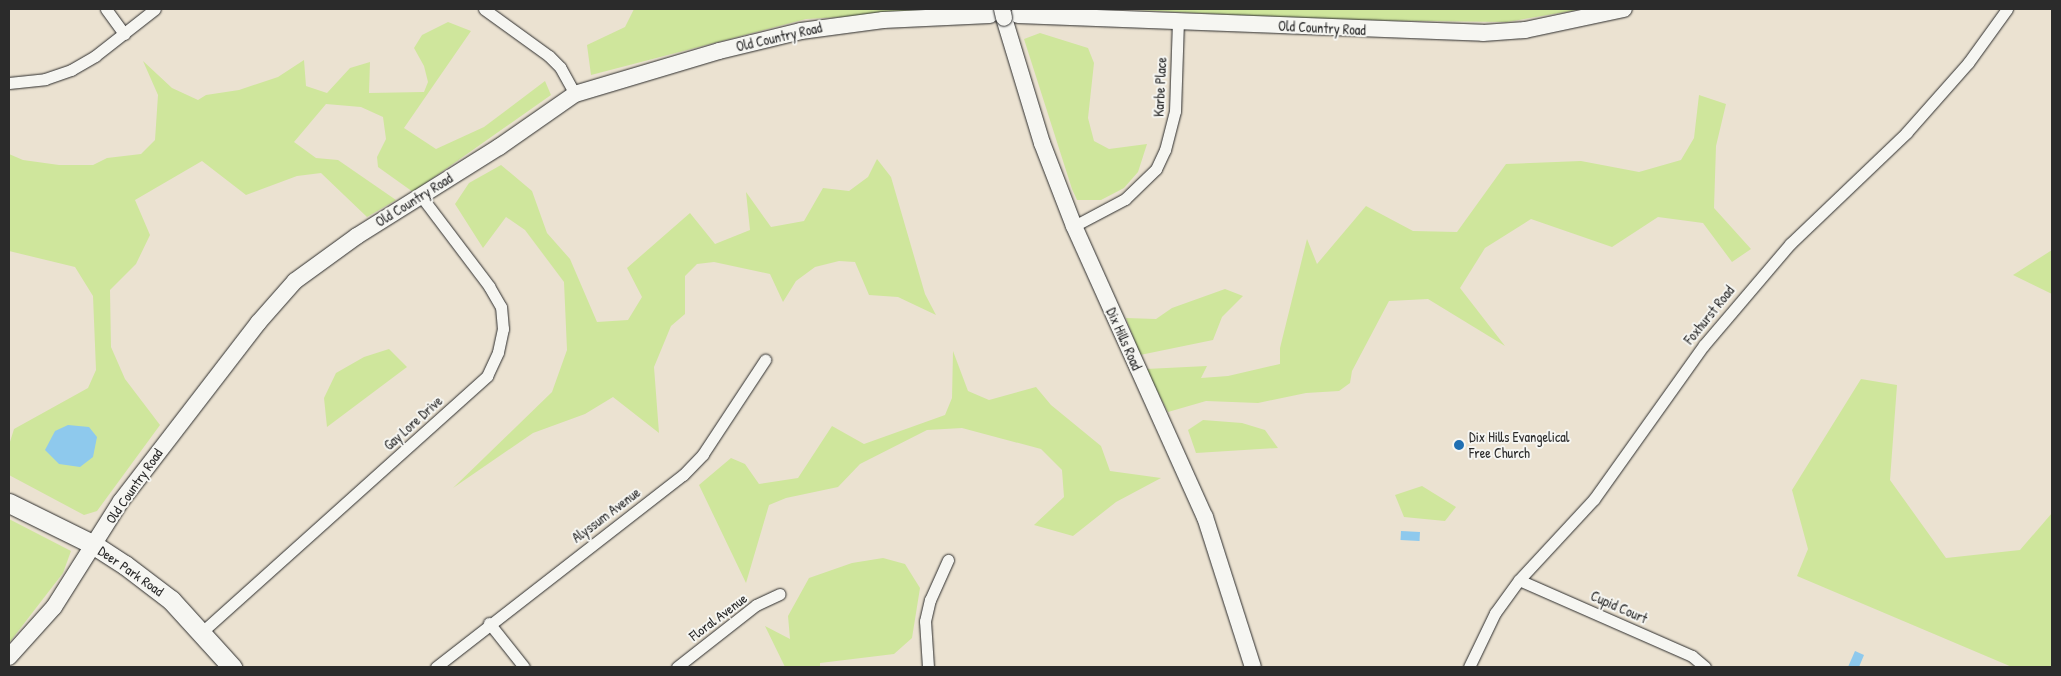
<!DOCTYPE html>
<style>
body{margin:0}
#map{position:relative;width:2061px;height:676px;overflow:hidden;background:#ebe2d1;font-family:"Patrick Hand",sans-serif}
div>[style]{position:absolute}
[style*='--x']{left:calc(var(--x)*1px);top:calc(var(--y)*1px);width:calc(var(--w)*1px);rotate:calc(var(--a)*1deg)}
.green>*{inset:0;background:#cfe69c}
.water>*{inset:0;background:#8ec9ed;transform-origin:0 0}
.roads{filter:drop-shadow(0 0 1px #2b2b2b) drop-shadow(0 0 1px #2b2b2b)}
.street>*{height:11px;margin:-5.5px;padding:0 5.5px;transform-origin:5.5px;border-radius:5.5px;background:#f6f6f2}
.secondary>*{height:16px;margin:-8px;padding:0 8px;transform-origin:8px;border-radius:8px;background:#f6f6f2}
.primary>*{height:19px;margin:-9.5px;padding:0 9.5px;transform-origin:9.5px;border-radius:9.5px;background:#f6f6f2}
.bridges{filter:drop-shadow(0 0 1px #2b2b2b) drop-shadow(0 0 1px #2b2b2b)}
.secondary-bridge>*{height:16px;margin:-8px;padding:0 8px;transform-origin:8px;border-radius:8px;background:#f6f6f2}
.dots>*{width:14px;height:14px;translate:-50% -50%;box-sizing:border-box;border:2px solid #f6f6f2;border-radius:50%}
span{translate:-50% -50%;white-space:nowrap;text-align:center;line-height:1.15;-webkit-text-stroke:4px #f6f6f2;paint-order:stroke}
.street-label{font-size:14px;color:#2b2b2b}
.poi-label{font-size:14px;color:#2b2b2b}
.left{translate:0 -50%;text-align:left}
.frame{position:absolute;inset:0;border:10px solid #2b2b2b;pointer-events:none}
</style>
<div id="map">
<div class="green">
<i style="clip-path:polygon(634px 9px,984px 9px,806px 19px,591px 75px,587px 45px,625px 27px)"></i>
<i style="clip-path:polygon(1116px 9px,1583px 9px,1507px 22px,1337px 20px)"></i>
<i style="clip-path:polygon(448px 22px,471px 31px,404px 128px,436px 149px,484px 127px,545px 81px,551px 95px,413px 192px,378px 167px,377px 157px,386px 139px,383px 117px,361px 107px,326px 104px,294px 142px,316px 158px,338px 160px,396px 200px,367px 217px,321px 173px,297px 176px,246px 195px,202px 161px,135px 200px,150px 235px,136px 264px,110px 290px,111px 347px,125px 379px,160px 425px,97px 511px,84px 515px,9px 475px,9px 445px,14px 429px,88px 388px,96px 370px,93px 296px,75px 267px,9px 251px,9px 154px,23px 160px,59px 165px,93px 165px,107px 158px,141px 154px,155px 140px,158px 95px,143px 61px,172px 88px,198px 100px,206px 95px,239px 90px,278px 77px,304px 60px,306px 86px,327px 93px,350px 68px,370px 62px,369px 93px,424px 92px,428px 82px,424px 66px,414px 48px,422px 35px)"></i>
<i style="clip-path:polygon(1040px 33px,1088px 48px,1094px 63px,1088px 118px,1094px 141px,1109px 149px,1147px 144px,1138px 172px,1124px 188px,1101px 200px,1077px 200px,1072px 189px,1024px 39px)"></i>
<i style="clip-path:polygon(1699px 95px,1726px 104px,1716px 146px,1714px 208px,1751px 249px,1732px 262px,1703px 223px,1658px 217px,1612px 247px,1531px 219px,1485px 248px,1460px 288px,1505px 346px,1428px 299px,1389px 301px,1352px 371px,1350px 383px,1339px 391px,1306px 393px,1258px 403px,1206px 401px,1168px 412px,1146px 369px,1207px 366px,1201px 378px,1228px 376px,1280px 364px,1280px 348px,1307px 239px,1317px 264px,1366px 206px,1413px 231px,1457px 232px,1506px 164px,1581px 161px,1639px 172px,1681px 160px,1694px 138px)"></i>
<i style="clip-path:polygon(877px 159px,891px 177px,925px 294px,936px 315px,898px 297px,869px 295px,855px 262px,839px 261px,815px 267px,796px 281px,783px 302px,770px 274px,714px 262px,697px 264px,685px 276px,685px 314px,671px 326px,654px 367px,659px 433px,613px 397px,585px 414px,533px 433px,453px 488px,552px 392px,567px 350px,564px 282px,525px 230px,506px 217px,483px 248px,455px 204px,469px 183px,501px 165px,532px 191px,547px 233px,570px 259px,597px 322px,628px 320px,642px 297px,627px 268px,690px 213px,715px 244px,750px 230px,746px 192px,771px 227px,804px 221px,823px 188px,849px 191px,868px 177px)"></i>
<i style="clip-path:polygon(2052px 250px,2052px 294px,2013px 275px)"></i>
<i style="clip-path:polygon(1225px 289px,1243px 296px,1222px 317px,1213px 340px,1140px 355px,1126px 318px,1156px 319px,1172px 308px)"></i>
<i style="clip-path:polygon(389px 349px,407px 367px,327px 427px,324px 398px,336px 373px,364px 357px)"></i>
<i style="clip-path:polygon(953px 351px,968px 391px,989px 400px,1036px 387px,1051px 405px,1101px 446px,1110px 471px,1161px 478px,1116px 502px,1073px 536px,1034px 525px,1064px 497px,1062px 470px,1041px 449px,962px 428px,927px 430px,860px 464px,838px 487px,786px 498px,769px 505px,746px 583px,699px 485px,731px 458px,745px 464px,759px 484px,798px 478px,832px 426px,864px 444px,945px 415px,952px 398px)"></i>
<i style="clip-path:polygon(1861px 379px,1897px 385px,1890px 480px,1946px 558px,2020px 550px,2052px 513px,2052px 667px,2012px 667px,1797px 576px,1808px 549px,1792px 490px)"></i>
<i style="clip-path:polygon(1203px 420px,1242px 423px,1265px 430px,1278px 448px,1196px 453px,1188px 430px)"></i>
<i style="clip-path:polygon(1422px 486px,1456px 507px,1445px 521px,1404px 517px,1395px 495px)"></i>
<i style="clip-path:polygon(9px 519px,71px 551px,63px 573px,9px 643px)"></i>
<i style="clip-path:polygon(883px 558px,905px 564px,920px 588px,912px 638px,894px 654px,820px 663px,820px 667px,785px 667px,765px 626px,790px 639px,788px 616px,809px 578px,852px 563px)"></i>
</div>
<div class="water">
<i style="clip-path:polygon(68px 425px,89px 427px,97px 437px,93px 457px,80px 467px,59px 464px,45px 450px,55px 431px)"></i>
<i style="left:1401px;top:531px;width:19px;height:9px;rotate:3deg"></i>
<i style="clip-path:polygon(1855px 651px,1864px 655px,1859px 667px,1848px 667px)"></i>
</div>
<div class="roads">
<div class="street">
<i style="--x:106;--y:9;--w:31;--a:54"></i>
<i style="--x:484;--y:9;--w:80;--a:35.9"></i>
<i style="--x:549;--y:56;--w:16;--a:45"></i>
<i style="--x:560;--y:67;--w:31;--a:61"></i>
<i style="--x:9;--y:83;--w:36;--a:-6"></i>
<i style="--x:45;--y:79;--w:28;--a:-19"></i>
<i style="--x:71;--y:70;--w:28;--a:-30"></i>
<i style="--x:95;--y:56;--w:76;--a:-38.1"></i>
<i style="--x:1074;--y:226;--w:58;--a:-27.9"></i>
<i style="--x:1125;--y:199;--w:43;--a:-44.1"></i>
<i style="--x:1156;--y:169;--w:21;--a:-65"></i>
<i style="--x:1165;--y:150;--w:40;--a:-75.6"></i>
<i style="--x:1175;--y:111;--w:90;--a:-88.1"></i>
<i style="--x:1519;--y:580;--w:189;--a:23.7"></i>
<i style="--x:1692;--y:656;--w:17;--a:40"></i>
<i style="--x:489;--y:623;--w:56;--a:51.5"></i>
<i style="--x:203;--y:631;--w:382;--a:-41.9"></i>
<i style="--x:487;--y:376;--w:26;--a:-65"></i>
<i style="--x:498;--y:352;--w:24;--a:-78"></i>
<i style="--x:503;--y:329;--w:22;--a:-95"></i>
<i style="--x:501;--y:307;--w:24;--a:-120"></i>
<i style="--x:489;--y:286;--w:113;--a:-127.1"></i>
<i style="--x:436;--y:667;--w:313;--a:-37.9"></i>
<i style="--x:683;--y:475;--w:29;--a:-46"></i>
<i style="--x:703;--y:454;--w:113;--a:-56.6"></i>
<i style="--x:677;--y:667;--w:100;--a:-38.1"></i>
<i style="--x:756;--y:605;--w:26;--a:-25"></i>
<i style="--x:928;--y:667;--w:46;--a:-93.7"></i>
<i style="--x:925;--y:621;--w:22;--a:-77"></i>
<i style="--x:930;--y:600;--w:44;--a:-65.8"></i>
<i style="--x:1469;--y:667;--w:60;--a:-64.3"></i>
<i style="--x:1495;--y:613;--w:41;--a:-54"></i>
<i style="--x:1519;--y:580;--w:110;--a:-47.2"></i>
<i style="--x:1594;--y:499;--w:189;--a:-54.5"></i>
<i style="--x:1704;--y:345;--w:133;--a:-49.6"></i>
<i style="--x:1790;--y:244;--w:161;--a:-43.7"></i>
<i style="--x:1906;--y:133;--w:94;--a:-48.5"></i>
<i style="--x:1968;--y:63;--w:67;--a:-54.2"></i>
</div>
<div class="secondary">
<i style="--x:1018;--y:15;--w:465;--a:2.2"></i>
<i style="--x:1483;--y:33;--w:42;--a:-4.1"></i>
<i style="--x:1525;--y:30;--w:101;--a:-12"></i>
<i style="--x:1004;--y:18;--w:131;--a:73.1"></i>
<i style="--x:1042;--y:143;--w:89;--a:68.9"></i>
<i style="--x:1074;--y:226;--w:319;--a:65.8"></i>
<i style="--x:1205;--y:517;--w:157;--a:72.3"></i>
<i style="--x:9;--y:657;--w:67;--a:-48"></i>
<i style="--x:54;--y:607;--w:125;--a:-57.7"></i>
<i style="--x:121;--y:501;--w:225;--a:-52.4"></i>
<i style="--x:258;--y:323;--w:56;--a:-48.6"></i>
<i style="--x:295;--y:281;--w:77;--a:-36"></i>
<i style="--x:357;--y:236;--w:168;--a:-32.1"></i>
<i style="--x:499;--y:147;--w:93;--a:-34.9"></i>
<i style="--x:575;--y:94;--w:150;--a:-16.6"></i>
<i style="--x:719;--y:51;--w:84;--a:-13.7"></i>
<i style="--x:801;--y:31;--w:83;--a:-7.6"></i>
<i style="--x:883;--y:20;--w:107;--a:-2.7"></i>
</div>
<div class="primary">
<i style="--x:9;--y:503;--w:95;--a:26.3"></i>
<i style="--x:94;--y:545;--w:37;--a:33"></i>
<i style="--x:125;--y:565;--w:58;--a:37.3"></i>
<i style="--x:171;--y:600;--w:91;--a:47.7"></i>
</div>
</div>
<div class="bridges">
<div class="secondary-bridge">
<i style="--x:1002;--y:9;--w:9;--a:77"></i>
</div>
</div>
<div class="dots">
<i style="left:1459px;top:445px;background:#1f6fb2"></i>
</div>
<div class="street-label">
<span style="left:1322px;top:28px;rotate:3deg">Old Country Road</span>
<span style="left:779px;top:37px;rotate:-13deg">Old Country Road</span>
<span style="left:1160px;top:87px;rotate:-87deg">Karbe Place</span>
<span style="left:414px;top:200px;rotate:-32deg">Old Country Road</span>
<span style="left:1709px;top:315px;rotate:-51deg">Foxhurst Road</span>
<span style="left:1124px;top:339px;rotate:66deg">Dix Hills Road</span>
<span style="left:413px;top:423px;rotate:-42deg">Gay Lore Drive</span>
<span style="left:134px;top:486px;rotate:-55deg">Old Country Road</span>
<span style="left:606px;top:515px;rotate:-37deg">Alyssum Avenue</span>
<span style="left:131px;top:571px;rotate:35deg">Deer Park Road</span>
<span style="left:1619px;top:607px;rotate:24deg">Cupid Court</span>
<span style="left:718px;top:617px;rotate:-37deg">Floral Avenue</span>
</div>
<div class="poi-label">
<span class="left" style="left:1469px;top:445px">Dix Hills Evangelical<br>Free Church</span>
</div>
<div class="frame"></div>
</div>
